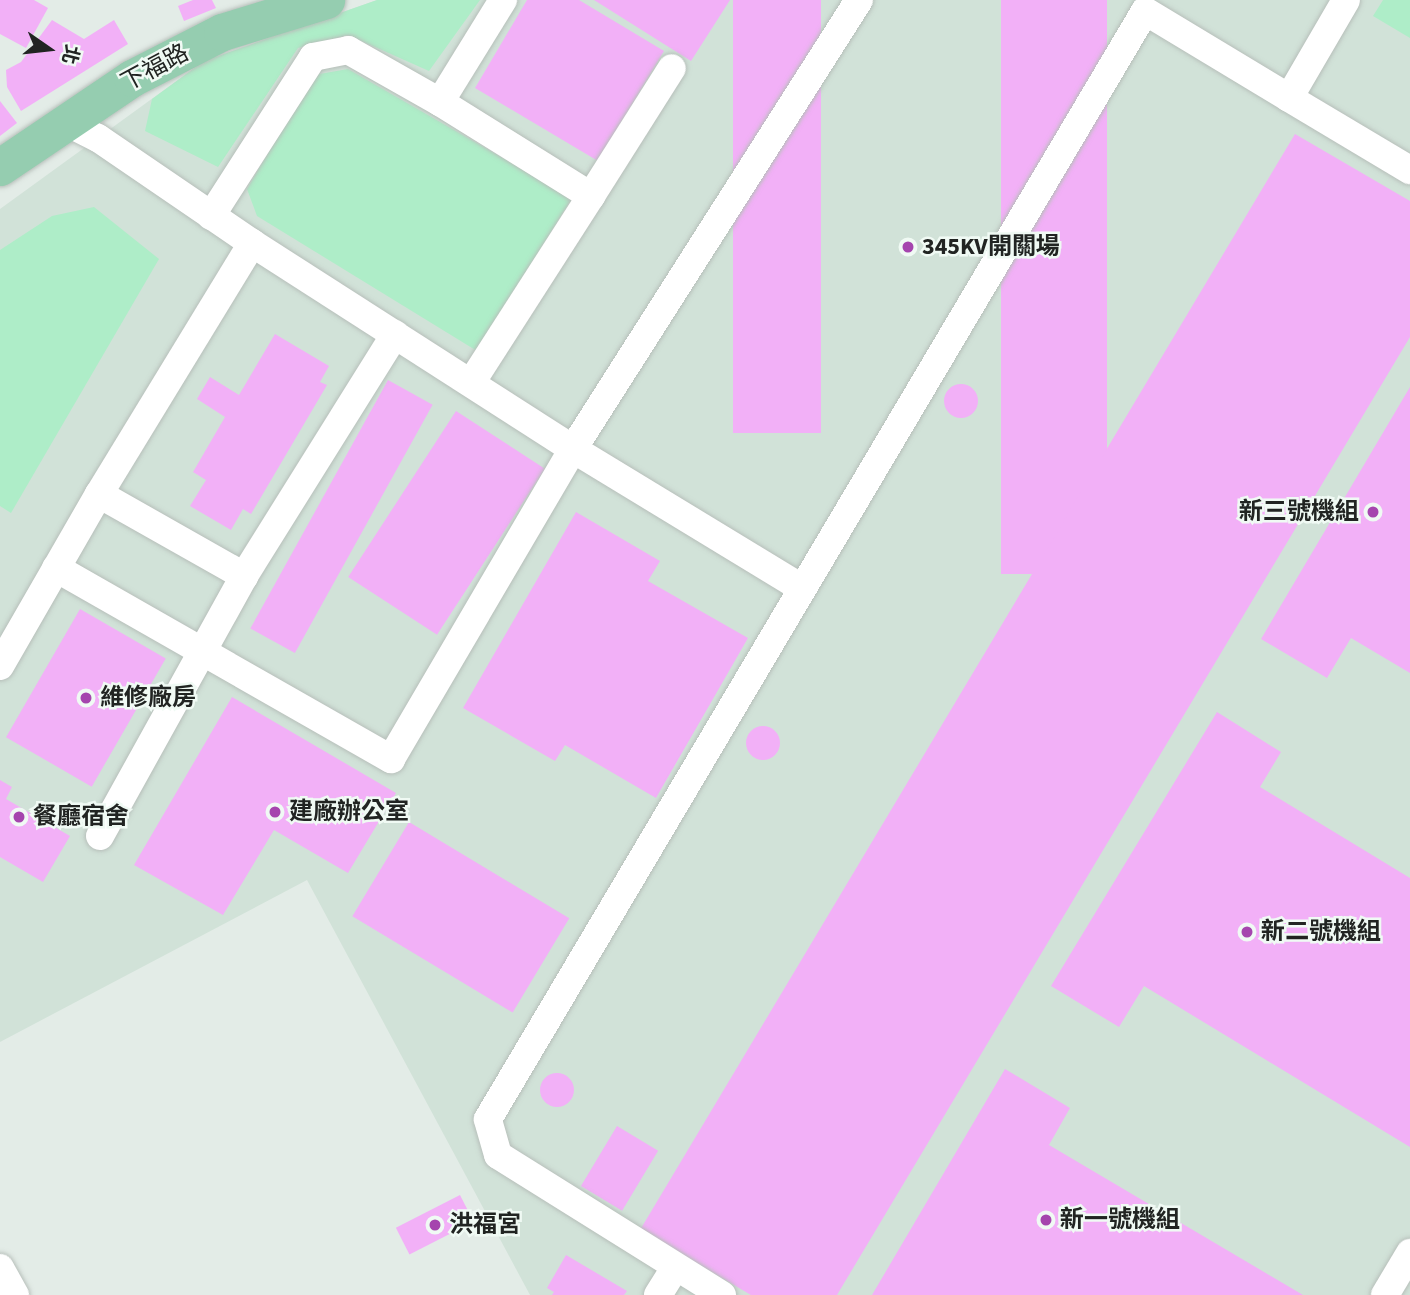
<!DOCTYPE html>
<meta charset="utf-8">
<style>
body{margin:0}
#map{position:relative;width:1410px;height:1295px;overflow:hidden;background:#e3ece7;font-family:"Source Sans 3","Noto Sans TC",sans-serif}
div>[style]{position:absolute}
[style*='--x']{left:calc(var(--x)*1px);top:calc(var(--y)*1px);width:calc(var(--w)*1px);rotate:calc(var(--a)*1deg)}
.built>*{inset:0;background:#d1e2d8}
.green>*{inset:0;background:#aeedc8}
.building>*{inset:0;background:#f2b0f7;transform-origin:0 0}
.round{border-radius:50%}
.roads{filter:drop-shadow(0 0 2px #b7bfba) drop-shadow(0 0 2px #b7bfba)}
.minor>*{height:28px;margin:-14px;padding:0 14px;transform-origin:14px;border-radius:14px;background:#fff}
.major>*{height:37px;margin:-18.5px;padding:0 18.5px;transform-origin:18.5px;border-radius:18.5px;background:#95cdb0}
.dots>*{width:19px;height:19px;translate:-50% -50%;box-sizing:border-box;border:4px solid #f0faf4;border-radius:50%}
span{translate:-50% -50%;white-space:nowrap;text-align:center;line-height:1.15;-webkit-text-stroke:5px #f0faf4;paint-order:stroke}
.street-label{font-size:24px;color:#212422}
.poi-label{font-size:24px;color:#212422;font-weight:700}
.left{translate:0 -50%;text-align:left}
.right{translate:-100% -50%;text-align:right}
.north{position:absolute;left:14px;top:14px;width:70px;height:70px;-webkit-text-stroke:5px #f0faf4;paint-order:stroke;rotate:104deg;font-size:19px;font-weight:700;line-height:28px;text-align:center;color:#212422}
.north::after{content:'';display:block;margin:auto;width:24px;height:32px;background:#212422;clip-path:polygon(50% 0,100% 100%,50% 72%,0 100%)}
</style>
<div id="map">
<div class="built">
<i style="clip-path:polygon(377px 0,1410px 0,1410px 1295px,530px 1295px,307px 880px,0 1042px,0 209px,204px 61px)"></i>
</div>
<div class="green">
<i style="clip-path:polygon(377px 0,480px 0,429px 71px,348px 35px,298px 48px,218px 167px,145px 131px,152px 99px,204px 61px)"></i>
<i style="clip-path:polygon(1383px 0,1410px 0,1410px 38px,1373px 16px)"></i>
<i style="clip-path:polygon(348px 69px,572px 198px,477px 351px,257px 216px,247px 189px,314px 75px)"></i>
<i style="clip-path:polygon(94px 207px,159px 259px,11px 513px,0 506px,0 250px,52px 216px)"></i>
</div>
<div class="building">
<i style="clip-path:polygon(0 0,34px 0,48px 8px,26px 48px,0 34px)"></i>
<i style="clip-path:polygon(193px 0,212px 0,216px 8px,184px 21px,178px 6px)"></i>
<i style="clip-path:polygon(527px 0,579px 0,664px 51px,598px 161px,475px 88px)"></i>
<i style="clip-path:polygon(594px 0,730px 0,691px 61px)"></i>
<i style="left:733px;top:0;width:88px;height:433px"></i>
<i style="left:1001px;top:0;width:106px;height:574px"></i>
<i style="clip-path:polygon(52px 20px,84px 39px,114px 20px,128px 44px,21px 111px,7px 87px,6px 70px,21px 62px)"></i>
<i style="clip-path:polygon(0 101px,17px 123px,0 136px)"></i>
<i style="clip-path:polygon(1295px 134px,1410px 201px,1410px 337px,837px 1295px,751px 1295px,640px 1230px)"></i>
<i style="clip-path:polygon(275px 334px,329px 366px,320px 382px,327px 385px,251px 514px,243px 509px,231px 530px,190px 506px,206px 480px,193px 472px,225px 417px,197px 399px,210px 377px,239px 395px)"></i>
<i style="left:388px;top:380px;width:51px;height:284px;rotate:29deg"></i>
<i class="round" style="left:944px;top:384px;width:34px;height:34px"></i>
<i style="clip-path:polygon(1410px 387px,1410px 673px,1351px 638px,1327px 678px,1261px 639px)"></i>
<i style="left:456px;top:411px;width:106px;height:198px;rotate:33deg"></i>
<i style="clip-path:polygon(576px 512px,660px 561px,648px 581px,748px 638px,656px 798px,565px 745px,555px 761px,463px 708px)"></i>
<i style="left:80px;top:609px;width:99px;height:148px;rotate:30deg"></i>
<i style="clip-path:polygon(232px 697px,396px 793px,348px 873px,274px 830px,223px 915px,134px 865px)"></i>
<i style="clip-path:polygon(1217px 712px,1281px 752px,1260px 787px,1410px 878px,1410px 1147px,1144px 986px,1119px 1027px,1051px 986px)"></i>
<i class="round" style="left:746px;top:726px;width:34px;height:34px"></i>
<i style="clip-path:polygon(0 780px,12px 787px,6px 799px,70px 836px,43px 882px,0 857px)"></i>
<i style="left:409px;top:822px;width:187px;height:110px;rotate:31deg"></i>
<i style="clip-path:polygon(1005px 1069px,1070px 1108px,1049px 1145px,1303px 1295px,872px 1295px)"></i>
<i class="round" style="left:540px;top:1073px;width:34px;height:34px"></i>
<i style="left:617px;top:1126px;width:48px;height:70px;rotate:31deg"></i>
<i style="left:460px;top:1195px;width:30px;height:72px;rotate:63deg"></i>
<i style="clip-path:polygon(566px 1255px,627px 1291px,624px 1295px,552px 1295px,554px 1292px,547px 1288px)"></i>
</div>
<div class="roads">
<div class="minor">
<i style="--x:1289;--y:98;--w:141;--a:30.8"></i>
<i style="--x:440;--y:102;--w:120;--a:-58.3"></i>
<i style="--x:66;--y:122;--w:36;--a:27"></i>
<i style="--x:98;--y:138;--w:186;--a:34.3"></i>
<i style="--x:252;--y:243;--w:381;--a:32.7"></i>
<i style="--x:573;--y:449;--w:268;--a:31.3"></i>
<i style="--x:591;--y:196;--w:151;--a:-57.7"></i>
<i style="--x:211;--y:216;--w:189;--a:-57.3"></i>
<i style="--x:313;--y:57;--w:36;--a:-11"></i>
<i style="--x:348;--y:50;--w:106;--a:29.5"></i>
<i style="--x:440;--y:102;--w:178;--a:31.9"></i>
<i style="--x:591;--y:196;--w:222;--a:122.7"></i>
<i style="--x:99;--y:494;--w:167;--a:29.5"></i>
<i style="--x:56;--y:568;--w:386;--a:29.7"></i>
<i style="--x:391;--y:759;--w:359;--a:-59.6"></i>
<i style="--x:573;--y:449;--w:532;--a:-57.5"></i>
<i style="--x:0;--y:666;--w:198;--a:-60.1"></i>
<i style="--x:99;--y:494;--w:294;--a:-58.6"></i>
<i style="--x:100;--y:836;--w:297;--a:-61"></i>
<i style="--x:244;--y:576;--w:285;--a:-58"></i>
<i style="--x:0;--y:1268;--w:31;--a:61"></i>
<i style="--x:658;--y:1295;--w:32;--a:-58"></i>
<i style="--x:722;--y:1295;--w:264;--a:-148"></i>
<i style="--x:498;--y:1155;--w:37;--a:-106"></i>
<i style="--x:488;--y:1119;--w:1288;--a:-59.33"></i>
<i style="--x:1145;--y:11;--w:168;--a:31.1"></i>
<i style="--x:1289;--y:98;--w:113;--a:-59.8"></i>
<i style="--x:1385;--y:1295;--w:49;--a:-59.2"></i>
</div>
<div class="major">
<i style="--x:0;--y:167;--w:159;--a:-34"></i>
<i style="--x:132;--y:78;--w:101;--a:-27.1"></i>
<i style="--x:222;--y:32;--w:109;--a:-17.1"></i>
</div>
</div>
<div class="dots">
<i style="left:908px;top:247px;background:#a545ae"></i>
<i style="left:1373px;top:512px;background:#a545ae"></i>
<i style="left:86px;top:698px;background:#a545ae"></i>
<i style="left:275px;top:812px;background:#a545ae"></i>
<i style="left:19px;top:817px;background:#a545ae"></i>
<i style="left:1247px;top:932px;background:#a545ae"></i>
<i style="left:1046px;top:1220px;background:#a545ae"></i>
<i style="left:435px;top:1225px;background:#a545ae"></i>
</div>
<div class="street-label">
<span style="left:155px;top:68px;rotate:-28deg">下福路</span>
</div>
<div class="poi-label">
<span class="left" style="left:922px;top:247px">345KV開關場</span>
<span class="right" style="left:1359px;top:512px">新三號機組</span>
<span class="left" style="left:100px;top:698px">維修廠房</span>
<span class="left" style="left:289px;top:812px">建廠辦公室</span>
<span class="left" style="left:33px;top:817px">餐廳宿舍</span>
<span class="left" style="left:1261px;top:932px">新二號機組</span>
<span class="left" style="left:1060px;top:1220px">新一號機組</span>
<span class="left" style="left:449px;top:1225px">洪福宮</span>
</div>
<div class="north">北</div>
</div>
